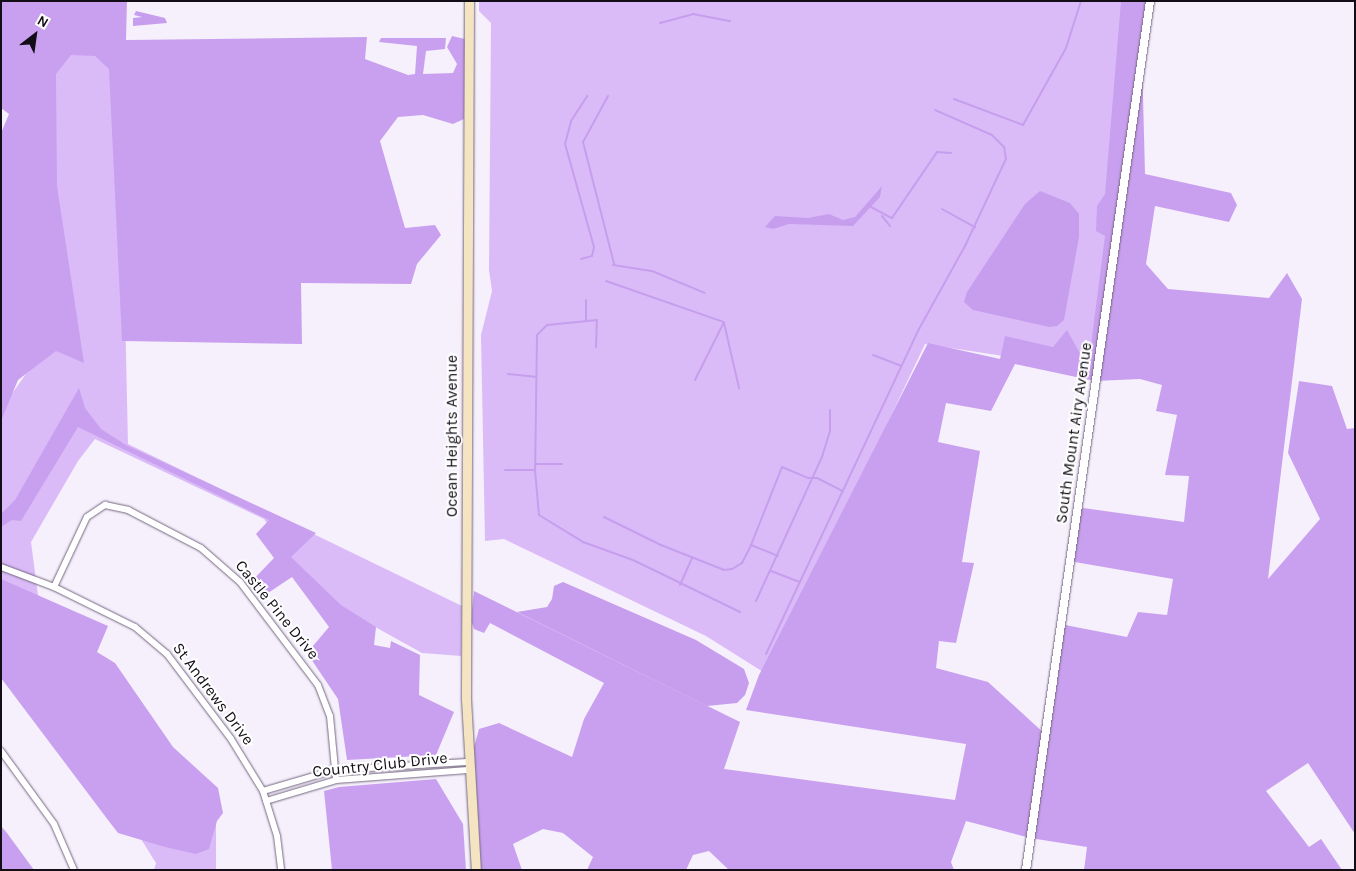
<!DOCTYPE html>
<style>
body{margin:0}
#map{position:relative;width:1356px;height:871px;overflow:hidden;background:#f6f0fc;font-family:Karla,sans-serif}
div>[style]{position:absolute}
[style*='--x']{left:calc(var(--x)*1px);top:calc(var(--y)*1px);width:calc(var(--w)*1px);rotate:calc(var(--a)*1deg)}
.green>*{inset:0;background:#dabbf8}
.forest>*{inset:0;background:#c9a0ef}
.water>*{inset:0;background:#c79eed}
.stream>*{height:2px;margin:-1px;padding:0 1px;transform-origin:1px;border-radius:1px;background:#c79eed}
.roads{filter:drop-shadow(0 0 1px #746780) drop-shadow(0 0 1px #746780)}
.minor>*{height:6px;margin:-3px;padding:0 3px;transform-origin:3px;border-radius:3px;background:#fff}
.tertiary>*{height:8px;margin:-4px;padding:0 4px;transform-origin:4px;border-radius:4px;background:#fff}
.secondary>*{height:9px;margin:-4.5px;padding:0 4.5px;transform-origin:4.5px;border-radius:4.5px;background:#f5e4c1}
span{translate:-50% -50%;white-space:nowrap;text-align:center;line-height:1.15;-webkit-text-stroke:4px #fff;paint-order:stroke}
.street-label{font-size:16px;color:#120d16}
.frame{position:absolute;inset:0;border:2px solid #120d16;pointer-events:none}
.north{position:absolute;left:10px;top:10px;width:50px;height:50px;-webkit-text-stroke:4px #fff;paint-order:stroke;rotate:30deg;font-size:14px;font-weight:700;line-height:20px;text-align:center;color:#120d16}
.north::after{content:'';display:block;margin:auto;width:18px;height:22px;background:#120d16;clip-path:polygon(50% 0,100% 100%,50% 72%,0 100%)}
</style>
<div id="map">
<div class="green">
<i style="clip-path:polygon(479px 1px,1140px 1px,1088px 369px,925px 344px,768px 675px,706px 636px,504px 539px,485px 541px,481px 335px,492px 291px,489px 270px,491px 23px,479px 11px)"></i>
<i style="clip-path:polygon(1px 38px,119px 38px,128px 444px,462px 606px,461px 656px,422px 653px,316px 594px,264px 519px,95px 439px,78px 461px,31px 542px,39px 603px,216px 814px,216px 870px,154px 870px,156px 863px,95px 765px,1px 655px,1px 409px,26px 374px,71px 335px,45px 118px,1px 102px)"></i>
</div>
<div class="forest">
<i style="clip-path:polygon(1px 1px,127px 1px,126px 40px,367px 37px,365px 59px,408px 75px,415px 74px,417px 46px,379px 42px,381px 38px,446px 38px,445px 49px,426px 51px,423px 74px,453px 73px,457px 64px,447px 47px,452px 36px,465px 39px,464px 119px,453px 124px,423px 115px,398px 117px,380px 141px,405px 228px,435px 225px,441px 235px,417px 264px,411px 284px,301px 283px,302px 344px,122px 341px,109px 69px,95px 56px,71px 55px,56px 74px,57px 186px,84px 363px,56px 351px,18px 380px,1px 421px,1px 133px,9px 114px,1px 108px)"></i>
<i style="clip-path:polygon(evenodd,1121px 1px,1150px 1px,1142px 56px,1145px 174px,1231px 193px,1237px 205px,1229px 222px,1155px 206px,1146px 264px,1168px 289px,1269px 298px,1287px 273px,1302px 299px,1268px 579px,1320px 519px,1288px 453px,1299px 381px,1332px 386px,1347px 429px,1355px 428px,1355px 834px,1308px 763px,1266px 791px,1309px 847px,1321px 839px,1342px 870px,1084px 870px,1087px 847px,1030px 838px,966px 821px,951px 862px,954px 870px,729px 870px,709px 851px,693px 855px,686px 870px,587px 870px,593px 857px,563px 833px,543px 829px,513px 844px,522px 870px,481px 870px,474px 747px,479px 729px,499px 723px,572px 757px,584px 719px,604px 683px,490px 623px,484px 633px,474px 629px,471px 620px,474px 591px,740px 722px,724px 769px,955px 800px,966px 744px,746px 710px,759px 675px,928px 343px,1000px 359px,1005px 336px,1053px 347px,1067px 330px,1088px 368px,1105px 236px,1096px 231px,1097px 206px,1105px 194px,1121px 1px,1015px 364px,1095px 381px,1140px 379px,1162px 385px,1156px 411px,1177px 415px,1165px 475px,1189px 476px,1184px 522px,1076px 507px,1069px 561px,1173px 579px,1167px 615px,1138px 612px,1127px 637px,1060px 624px,1045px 734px,988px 682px,936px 668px,939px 641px,956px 643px,974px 563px,962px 562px,980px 451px,938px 442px,946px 403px,991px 411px,1015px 364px)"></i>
<i style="clip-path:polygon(79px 388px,85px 408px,101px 429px,126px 445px,316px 533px,291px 557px,341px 605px,376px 627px,374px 645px,390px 648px,391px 641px,420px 655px,419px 695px,454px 712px,436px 755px,347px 760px,338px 699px,307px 653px,329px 627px,292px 577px,262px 597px,251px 582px,274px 558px,256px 534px,269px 520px,78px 427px,21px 521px,12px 520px,1px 527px,1px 514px,15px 500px)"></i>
<i style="clip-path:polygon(1px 579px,108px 626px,97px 652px,115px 663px,173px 747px,218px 788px,223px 813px,217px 821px,209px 849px,196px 854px,165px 847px,118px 833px,108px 820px,1px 678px)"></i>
<i style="clip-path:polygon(436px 779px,463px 824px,466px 870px,332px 870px,324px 791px,339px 787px)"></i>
<i style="clip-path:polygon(1px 826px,7px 833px,34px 870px,1px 870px)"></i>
</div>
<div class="water">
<i style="clip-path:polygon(136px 11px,165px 18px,167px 23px,133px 26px,133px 18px,142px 17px,134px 15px)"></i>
<i style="clip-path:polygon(882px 186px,880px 197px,853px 226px,789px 224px,773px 229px,765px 227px,775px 216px,808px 218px,829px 214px,843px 220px,855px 217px)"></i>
<i style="clip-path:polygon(1040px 191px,1070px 203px,1079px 214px,1079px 237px,1064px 320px,1057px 326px,1049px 327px,973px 310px,964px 302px,967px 292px,1025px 204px)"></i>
<i style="clip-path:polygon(563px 582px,696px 640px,744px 669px,749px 683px,745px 695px,737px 703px,707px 706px,517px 612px,547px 607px,552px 599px,554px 586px)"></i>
</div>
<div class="stream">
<i style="--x:660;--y:23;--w:34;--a:-15"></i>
<i style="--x:693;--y:14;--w:38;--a:11"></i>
<i style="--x:608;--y:96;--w:52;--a:118.5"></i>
<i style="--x:583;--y:142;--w:126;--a:75.7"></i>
<i style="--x:954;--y:99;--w:74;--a:20.6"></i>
<i style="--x:1023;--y:125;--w:88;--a:-60.8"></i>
<i style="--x:1066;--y:48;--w:49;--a:-72.3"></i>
<i style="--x:871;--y:207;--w:24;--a:28"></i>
<i style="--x:892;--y:218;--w:80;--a:-55.7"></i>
<i style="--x:937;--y:152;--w:14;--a:4"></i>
<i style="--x:942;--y:209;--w:38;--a:29"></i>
<i style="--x:882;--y:216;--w:13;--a:51"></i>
<i style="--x:581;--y:259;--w:11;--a:-15"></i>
<i style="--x:592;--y:256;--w:9;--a:-77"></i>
<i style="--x:594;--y:247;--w:107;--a:-105.7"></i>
<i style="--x:565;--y:144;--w:24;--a:-75"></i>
<i style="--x:571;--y:121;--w:30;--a:-57"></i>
<i style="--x:613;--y:265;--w:39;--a:9"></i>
<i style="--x:652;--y:271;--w:57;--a:22.5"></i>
<i style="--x:606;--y:281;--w:125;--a:19.2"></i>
<i style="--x:586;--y:300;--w:21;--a:90"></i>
<i style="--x:724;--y:323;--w:67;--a:77"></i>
<i style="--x:596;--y:347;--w:27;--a:-88"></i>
<i style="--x:597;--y:320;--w:50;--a:174.3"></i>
<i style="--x:547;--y:325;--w:14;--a:135"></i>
<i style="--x:537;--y:335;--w:135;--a:90.8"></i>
<i style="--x:535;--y:470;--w:45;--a:84.9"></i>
<i style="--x:539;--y:515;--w:52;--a:31.5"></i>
<i style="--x:583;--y:542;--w:53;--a:19.8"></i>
<i style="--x:633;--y:560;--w:119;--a:25.9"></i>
<i style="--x:873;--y:355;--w:30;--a:21"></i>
<i style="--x:508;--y:374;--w:27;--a:6"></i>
<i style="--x:695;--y:380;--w:63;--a:-63.4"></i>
<i style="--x:535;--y:464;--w:27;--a:0"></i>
<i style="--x:505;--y:470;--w:30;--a:0"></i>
<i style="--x:604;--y:517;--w:64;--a:26.2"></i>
<i style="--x:661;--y:545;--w:68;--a:21.6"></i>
<i style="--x:724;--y:570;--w:8;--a:-7"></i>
<i style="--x:732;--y:569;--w:12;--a:-31"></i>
<i style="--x:742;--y:563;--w:20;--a:-63"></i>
<i style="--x:751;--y:545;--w:84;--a:-68.3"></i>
<i style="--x:782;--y:467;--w:28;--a:23"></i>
<i style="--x:808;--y:478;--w:9;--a:0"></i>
<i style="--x:817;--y:478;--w:29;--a:27"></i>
<i style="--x:751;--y:545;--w:29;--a:22"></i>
<i style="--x:771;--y:571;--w:30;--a:21"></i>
<i style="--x:680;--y:585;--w:30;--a:-66"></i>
<i style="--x:756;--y:601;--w:158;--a:-65.4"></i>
<i style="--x:822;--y:457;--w:27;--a:-73"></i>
<i style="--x:830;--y:431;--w:21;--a:-90"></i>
<i style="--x:766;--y:654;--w:359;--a:-64.8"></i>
<i style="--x:919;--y:329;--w:95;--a:-61"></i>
<i style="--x:965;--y:246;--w:96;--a:-64.8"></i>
<i style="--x:1006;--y:159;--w:12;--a:-99"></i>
<i style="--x:1004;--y:147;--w:17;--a:-135"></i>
<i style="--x:992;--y:135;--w:62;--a:-156.3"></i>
</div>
<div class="roads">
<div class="minor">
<i style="--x:1;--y:567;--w:57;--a:20.7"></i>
<i style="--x:54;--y:587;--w:90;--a:26.3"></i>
<i style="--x:135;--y:627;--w:42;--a:40.2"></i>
<i style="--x:167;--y:654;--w:106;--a:53"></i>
<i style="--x:231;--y:739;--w:61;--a:58.4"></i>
<i style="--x:263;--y:791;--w:47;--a:72.7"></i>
<i style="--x:277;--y:836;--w:34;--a:83"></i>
<i style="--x:54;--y:587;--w:77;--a:-64.8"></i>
<i style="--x:87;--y:517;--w:22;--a:-34"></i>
<i style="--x:105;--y:505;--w:24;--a:12"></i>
<i style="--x:128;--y:510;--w:82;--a:27.5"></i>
<i style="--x:201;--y:548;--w:52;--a:41.1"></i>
<i style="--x:240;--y:582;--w:129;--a:52.9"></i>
<i style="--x:318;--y:685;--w:33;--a:69"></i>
<i style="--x:330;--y:716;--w:64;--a:84.6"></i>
<i style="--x:1;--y:751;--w:90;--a:54"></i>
<i style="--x:54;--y:824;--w:50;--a:66.5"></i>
<i style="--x:263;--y:791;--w:75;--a:-16.3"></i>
<i style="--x:335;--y:770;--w:132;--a:-3.5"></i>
<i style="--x:266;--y:801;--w:73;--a:-16.7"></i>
<i style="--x:336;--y:780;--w:132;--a:-4.3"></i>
</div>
<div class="tertiary">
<i style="--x:1026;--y:870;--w:878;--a:-81.88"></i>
</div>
<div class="secondary">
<i style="--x:469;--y:1;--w:698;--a:90.25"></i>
<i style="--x:466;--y:699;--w:171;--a:86.7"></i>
</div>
</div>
<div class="street-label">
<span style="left:1074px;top:433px;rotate:-82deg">South Mount Airy Avenue</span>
<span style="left:452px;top:436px;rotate:-90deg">Ocean Heights Avenue</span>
<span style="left:277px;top:610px;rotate:51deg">Castle Pine Drive</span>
<span style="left:213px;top:694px;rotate:53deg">St Andrews Drive</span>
<span style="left:380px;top:765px;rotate:-6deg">Country Club Drive</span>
</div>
<div class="frame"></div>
<div class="north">N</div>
</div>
